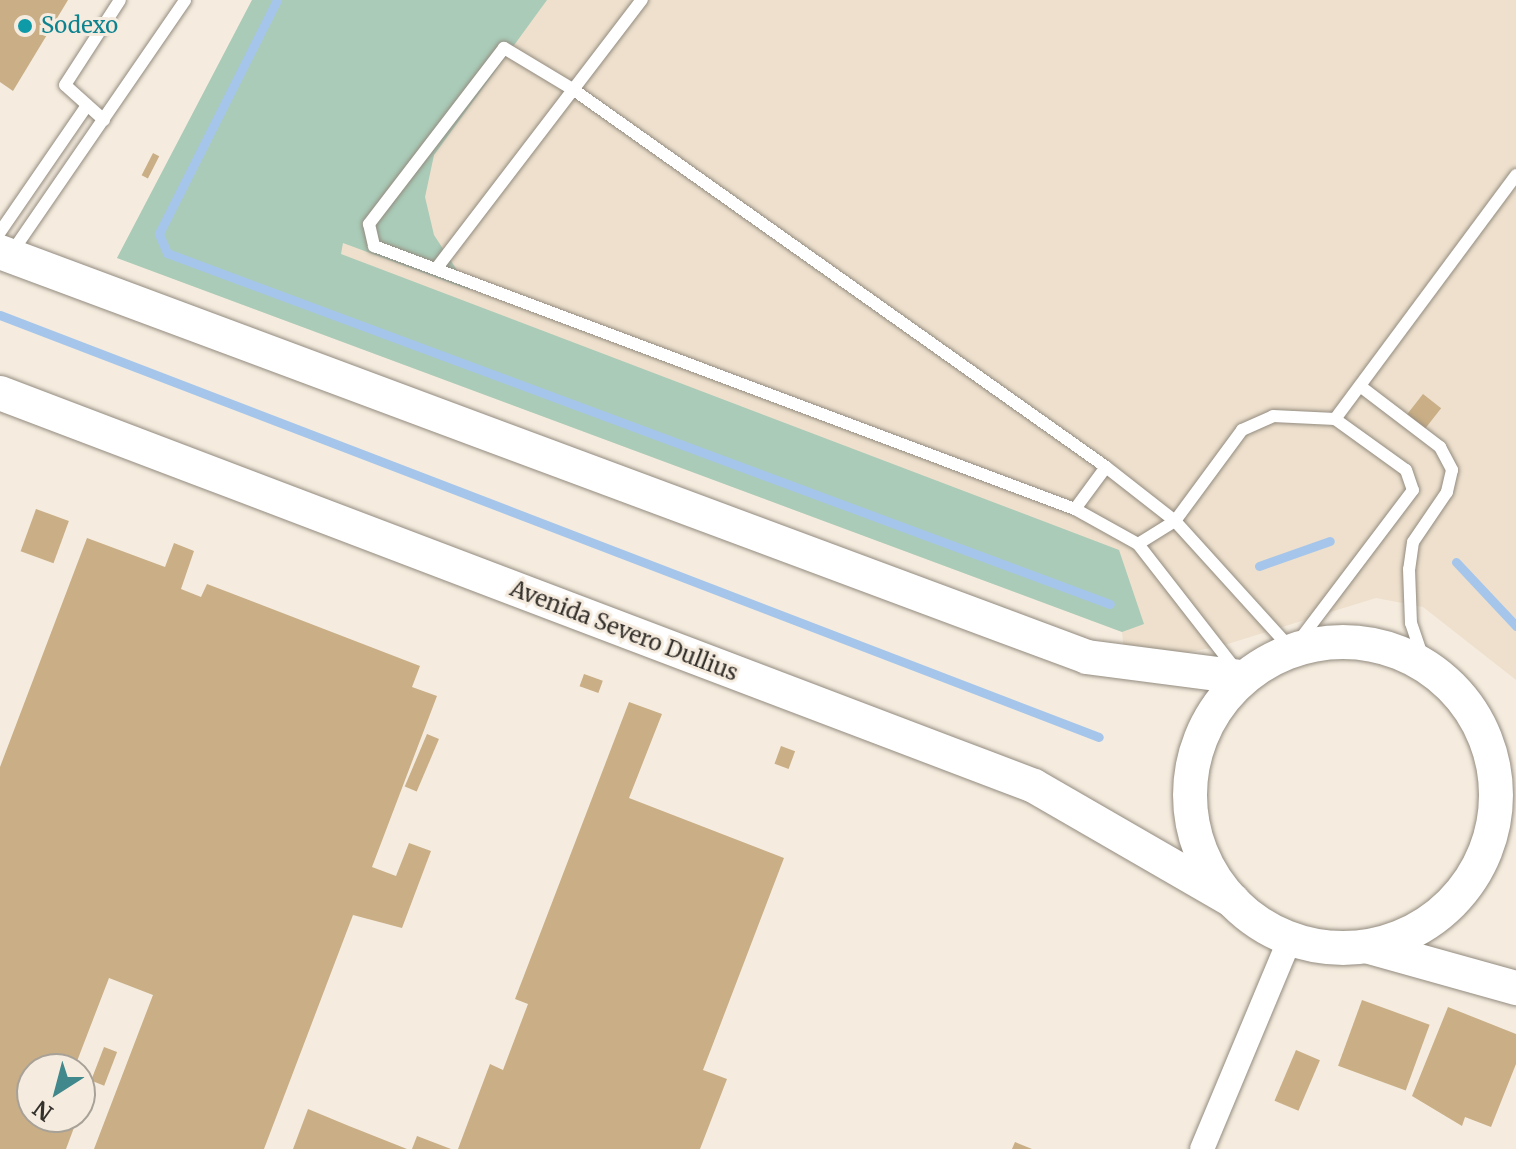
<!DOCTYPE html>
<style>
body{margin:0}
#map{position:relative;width:1516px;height:1149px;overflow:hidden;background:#f5ecdf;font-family:Merriweather,serif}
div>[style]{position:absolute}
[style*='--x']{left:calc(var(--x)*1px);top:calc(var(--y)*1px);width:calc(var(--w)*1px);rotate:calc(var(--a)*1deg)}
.built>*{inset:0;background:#eee0cd}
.green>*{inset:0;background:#a9cbb8}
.stream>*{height:9px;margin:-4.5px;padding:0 4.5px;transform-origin:4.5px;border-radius:4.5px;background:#a5c6ea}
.building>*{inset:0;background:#c9ae86;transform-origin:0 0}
.roads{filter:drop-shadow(0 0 2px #938b7f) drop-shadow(0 0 2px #938b7f)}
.lane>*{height:12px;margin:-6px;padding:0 6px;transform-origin:6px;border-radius:6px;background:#fff}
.street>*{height:24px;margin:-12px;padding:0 12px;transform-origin:12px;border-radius:12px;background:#fff}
.secondary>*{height:34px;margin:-17px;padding:0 17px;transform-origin:17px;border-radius:17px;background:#fff}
.secondary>.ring{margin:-17px;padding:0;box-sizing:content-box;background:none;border:34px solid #fff;border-radius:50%}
.dots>*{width:22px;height:22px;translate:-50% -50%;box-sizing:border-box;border:4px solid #f5ecdf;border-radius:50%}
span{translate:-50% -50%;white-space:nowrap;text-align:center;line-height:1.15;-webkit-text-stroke:6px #f5ecdf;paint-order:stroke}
.culture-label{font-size:22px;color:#0d838f}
.left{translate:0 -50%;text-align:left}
.street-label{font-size:22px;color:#34302b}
.north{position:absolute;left:16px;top:1053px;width:80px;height:80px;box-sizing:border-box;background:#f5ecdf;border:2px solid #a8a197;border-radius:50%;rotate:216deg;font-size:22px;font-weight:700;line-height:32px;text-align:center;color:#34302b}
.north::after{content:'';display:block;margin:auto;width:28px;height:36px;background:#40888b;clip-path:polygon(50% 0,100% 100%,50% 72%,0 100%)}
</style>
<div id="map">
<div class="built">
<i style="clip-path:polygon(252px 0,1516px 0,1516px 680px,1423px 607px,1376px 598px,1218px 647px,1165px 656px,1124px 651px,1122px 632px,117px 258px)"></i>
</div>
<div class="green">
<i style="clip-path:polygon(252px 0,547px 0,434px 155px,425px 197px,434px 235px,470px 290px,343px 243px,341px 254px,1119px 550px,1144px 624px,1122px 632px,117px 258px)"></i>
</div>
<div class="stream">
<i style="--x:277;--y:0;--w:262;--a:116.8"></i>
<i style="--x:159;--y:234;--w:21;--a:67"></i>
<i style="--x:167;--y:253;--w:1006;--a:20.42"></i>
<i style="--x:0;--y:315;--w:1177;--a:21.01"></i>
<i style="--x:1456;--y:562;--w:88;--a:46.8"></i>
<i style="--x:1259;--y:566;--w:75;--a:-19.4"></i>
</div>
<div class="building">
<i style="clip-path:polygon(0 0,68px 0,13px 91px,0 82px)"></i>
<i style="left:153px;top:153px;width:7px;height:25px;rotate:27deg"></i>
<i style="left:1423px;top:394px;width:23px;height:29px;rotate:38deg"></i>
<i style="left:36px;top:509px;width:35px;height:45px;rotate:20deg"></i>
<i style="clip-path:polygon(87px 538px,165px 567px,174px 543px,194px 551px,181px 589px,201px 597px,207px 584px,420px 666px,412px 687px,437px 696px,372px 867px,396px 876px,409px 843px,431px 851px,402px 928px,353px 915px,264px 1149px,94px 1149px,153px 995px,109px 978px,74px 1069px,32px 1069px,32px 1117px,78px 1117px,66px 1149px,0 1149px,0 767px)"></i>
<i style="left:584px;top:674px;width:20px;height:13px;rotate:20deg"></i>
<i style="clip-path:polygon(629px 702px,662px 714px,629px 798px,784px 858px,703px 1070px,727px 1079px,700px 1149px,458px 1149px,490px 1064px,503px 1070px,528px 1004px,515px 999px)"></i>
<i style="left:427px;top:734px;width:13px;height:57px;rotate:23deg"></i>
<i style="left:781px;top:746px;width:15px;height:19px;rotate:20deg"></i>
<i style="left:1362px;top:1000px;width:72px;height:70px;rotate:20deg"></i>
<i style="clip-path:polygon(1448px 1007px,1516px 1034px,1516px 1064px,1491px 1127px,1465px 1117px,1462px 1126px,1412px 1096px)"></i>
<i style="left:104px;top:1047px;width:14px;height:36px;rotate:21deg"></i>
<i style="left:1296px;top:1050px;width:26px;height:55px;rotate:23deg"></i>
<i style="clip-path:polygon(80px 1091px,87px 1093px,80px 1110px)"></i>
<i style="clip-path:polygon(308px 1109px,349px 1126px,407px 1149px,293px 1149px)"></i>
<i style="clip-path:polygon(417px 1136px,451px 1149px,412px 1149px)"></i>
<i style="clip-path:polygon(1015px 1142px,1032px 1149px,1012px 1149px)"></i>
</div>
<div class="roads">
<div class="lane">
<i style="--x:504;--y:48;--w:222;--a:127.5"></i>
<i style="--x:369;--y:224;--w:23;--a:77"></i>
<i style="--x:374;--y:246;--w:749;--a:20.57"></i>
<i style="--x:1075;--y:509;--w:72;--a:29.1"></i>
<i style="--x:1138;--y:544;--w:44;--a:-31.9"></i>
<i style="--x:1175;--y:521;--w:113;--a:-53.6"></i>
<i style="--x:1242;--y:430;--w:34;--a:-24"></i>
<i style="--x:1273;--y:416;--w:62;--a:2.8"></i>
<i style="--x:1335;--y:419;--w:87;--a:35.7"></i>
<i style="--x:1406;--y:470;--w:21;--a:71"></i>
<i style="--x:1413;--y:490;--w:201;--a:127.1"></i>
<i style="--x:1292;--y:650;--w:174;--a:-132.2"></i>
<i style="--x:1175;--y:521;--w:88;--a:-142"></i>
<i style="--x:1106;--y:467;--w:652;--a:-144.68"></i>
<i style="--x:574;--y:90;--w:82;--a:-149"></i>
<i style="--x:104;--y:120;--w:52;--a:-138.1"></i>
<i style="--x:65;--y:85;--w:101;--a:-57.1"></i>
<i style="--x:0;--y:232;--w:152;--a:-55.5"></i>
<i style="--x:10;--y:255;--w:309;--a:-55.5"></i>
<i style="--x:436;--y:269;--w:339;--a:-52.6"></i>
<i style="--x:1360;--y:386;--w:101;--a:37.3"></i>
<i style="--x:1440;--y:447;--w:26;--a:62"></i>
<i style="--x:1452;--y:470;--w:23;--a:103"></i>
<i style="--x:1447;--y:492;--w:60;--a:124.2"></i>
<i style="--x:1413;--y:542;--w:27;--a:98"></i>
<i style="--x:1409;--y:569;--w:54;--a:87.9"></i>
<i style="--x:1411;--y:623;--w:43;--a:71.1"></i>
<i style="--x:1335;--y:419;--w:304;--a:-53.4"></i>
<i style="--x:1075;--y:509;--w:52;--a:-53.6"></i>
<i style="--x:1138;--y:544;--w:161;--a:52.1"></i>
</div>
<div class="street">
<i style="--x:1202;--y:1149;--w:228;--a:-67.3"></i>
</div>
<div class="secondary">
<i style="--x:0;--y:252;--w:1160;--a:20.43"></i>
<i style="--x:1087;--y:657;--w:156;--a:7.4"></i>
<i style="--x:0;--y:393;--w:1106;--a:20.81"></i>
<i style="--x:1034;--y:786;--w:230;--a:30"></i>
<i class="ring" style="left:1190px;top:642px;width:272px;height:272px"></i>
<i style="--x:1369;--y:947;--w:153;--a:15.6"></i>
</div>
</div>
<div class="dots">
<i style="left:25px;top:26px;background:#0f9aa8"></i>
</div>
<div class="culture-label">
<span class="left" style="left:41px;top:26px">Sodexo</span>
</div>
<div class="street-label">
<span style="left:624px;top:631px;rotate:21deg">Avenida Severo Dullius</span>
</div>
<div class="north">N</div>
</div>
